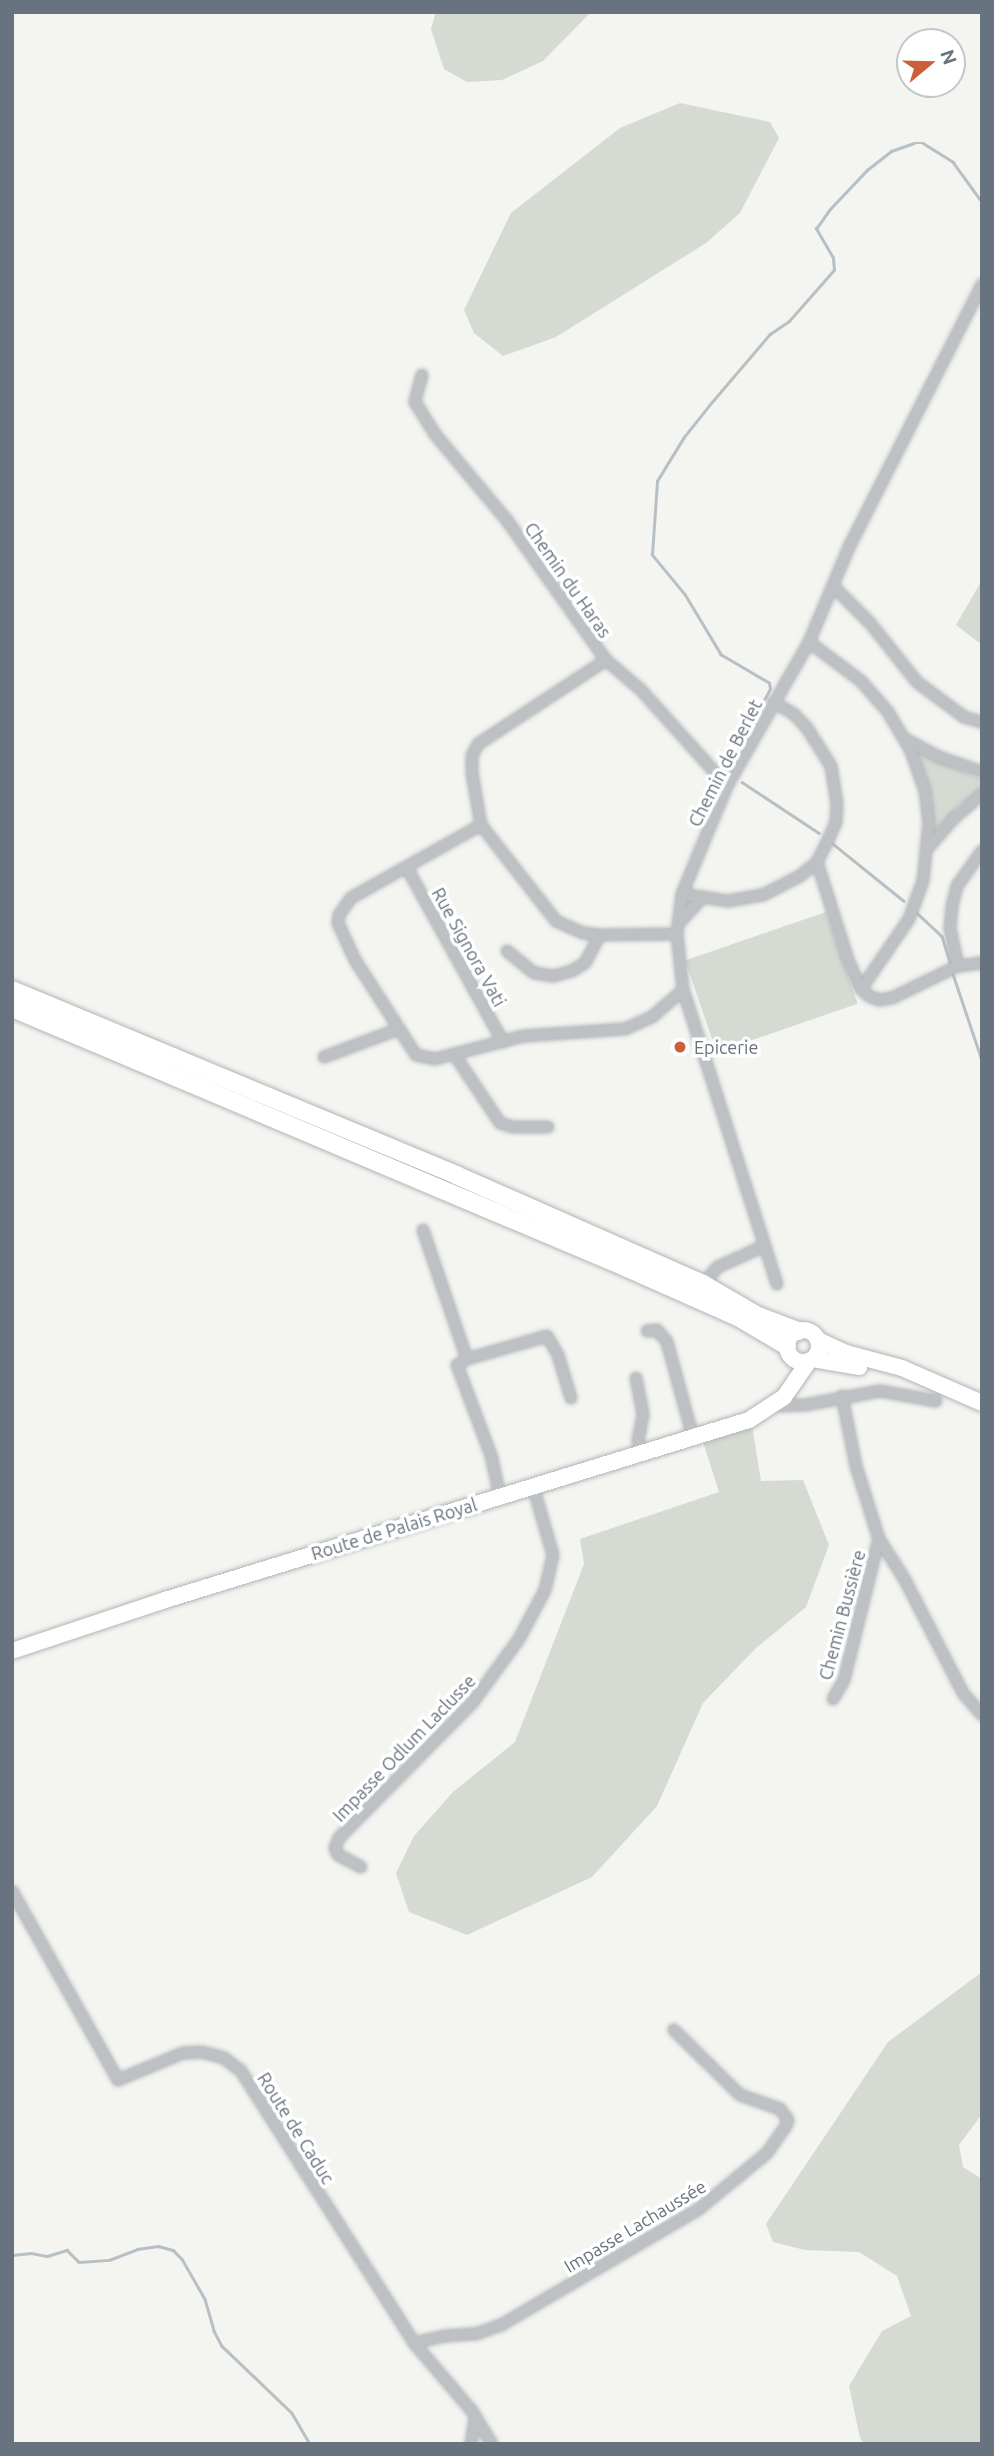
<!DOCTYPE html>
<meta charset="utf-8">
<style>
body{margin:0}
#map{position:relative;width:994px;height:2456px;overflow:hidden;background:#f4f4f1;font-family:Ubuntu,sans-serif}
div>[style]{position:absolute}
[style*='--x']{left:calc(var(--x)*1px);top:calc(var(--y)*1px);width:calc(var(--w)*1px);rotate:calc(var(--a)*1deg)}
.green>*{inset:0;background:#d5dad3;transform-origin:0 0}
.stream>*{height:2.5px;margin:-1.25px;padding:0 1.25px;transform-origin:1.25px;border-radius:1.25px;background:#b7c0c4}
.roads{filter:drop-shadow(0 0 2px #b1b5b8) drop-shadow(0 0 2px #b1b5b8)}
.street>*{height:10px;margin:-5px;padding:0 5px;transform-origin:5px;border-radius:5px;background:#bec1c4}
.primary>*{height:16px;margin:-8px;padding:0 8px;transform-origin:8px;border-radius:8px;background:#fff}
.primary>.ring{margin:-8px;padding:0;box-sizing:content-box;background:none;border:16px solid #fff;border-radius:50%}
.highway>*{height:18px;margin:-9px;padding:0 9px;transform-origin:9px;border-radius:9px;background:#fff}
.dots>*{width:19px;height:19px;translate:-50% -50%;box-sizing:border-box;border:4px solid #fff;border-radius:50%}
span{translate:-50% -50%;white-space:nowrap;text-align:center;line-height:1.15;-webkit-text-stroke:7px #fff;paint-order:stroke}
.street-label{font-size:18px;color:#67737e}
.poi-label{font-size:18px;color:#67737e}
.left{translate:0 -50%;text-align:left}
.frame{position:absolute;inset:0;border:14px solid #67737e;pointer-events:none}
.north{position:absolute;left:896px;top:28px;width:70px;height:70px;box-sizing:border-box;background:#fff;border:2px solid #c2c7cb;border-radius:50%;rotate:71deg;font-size:19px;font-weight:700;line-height:28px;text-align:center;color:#67737e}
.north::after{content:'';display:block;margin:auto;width:24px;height:32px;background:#cb5f3a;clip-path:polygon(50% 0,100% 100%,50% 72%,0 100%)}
</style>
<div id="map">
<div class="green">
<i style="clip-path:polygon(436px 12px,591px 12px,543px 61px,502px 80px,467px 82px,444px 69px,431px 29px)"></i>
<i style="clip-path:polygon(680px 103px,770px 122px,779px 138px,740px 213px,706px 243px,556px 337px,503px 356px,474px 333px,464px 310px,511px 213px,620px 128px)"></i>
<i style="clip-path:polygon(982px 580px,982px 645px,956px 625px)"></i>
<i style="clip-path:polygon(916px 752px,982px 780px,980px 790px,958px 806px,931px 835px,932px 800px)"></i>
<i style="left:826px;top:912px;width:97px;height:149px;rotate:71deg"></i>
<i style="clip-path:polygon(752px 1425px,761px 1481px,803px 1480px,829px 1545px,806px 1607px,755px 1649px,703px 1703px,657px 1806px,592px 1877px,467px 1935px,409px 1912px,396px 1873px,414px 1836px,453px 1792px,515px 1742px,584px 1564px,580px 1539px,719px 1492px,703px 1442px)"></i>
<i style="clip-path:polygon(982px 1972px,982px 2114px,959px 2145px,963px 2167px,982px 2179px,982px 2444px,865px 2444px,860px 2438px,849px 2386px,882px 2331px,911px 2316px,897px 2276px,859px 2252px,805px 2250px,773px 2242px,766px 2224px,888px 2042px)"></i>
</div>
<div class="stream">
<i style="--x:725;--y:772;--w:94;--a:-61.5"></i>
<i style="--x:770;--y:689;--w:6;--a:-99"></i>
<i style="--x:769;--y:683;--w:56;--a:-149.7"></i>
<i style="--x:721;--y:655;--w:70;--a:-121"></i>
<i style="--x:685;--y:595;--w:52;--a:-129.5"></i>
<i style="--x:652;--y:555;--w:74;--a:-86.1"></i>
<i style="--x:657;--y:481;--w:52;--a:-58.5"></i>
<i style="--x:684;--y:437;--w:43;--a:-51.5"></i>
<i style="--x:711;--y:403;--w:91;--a:-49.5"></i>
<i style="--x:770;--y:334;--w:23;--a:-34"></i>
<i style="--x:789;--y:321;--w:68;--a:-48.6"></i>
<i style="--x:834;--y:270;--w:12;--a:-95"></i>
<i style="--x:833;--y:258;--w:34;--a:-120"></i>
<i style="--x:816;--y:229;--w:24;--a:-55"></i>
<i style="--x:830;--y:209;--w:54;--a:-46.5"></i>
<i style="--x:867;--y:170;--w:31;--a:-38"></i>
<i style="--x:891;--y:151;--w:24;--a:-19"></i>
<i style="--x:914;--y:143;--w:9;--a:0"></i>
<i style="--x:923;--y:143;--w:36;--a:32"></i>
<i style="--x:953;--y:162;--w:49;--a:54.1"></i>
<i style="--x:742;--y:782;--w:92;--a:33.5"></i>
<i style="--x:832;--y:843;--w:92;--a:38.9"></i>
<i style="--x:917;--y:913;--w:34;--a:43"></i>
<i style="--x:942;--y:936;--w:28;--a:73"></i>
<i style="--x:953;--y:974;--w:91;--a:71.4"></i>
<i style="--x:12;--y:2255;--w:19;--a:-6"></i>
<i style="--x:31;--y:2253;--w:16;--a:11"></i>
<i style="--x:47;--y:2256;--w:21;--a:-17"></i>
<i style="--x:67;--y:2250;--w:17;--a:45"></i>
<i style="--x:79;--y:2262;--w:30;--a:-4"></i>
<i style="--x:109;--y:2260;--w:30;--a:-21"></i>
<i style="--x:137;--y:2249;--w:21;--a:-8"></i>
<i style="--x:158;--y:2246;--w:16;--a:15"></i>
<i style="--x:173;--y:2250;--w:13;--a:45"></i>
<i style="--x:182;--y:2259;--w:46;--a:60.1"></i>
<i style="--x:205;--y:2299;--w:33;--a:74"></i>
<i style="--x:214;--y:2331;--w:17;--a:62"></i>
<i style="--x:222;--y:2346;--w:97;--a:43.7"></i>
<i style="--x:292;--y:2413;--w:36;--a:60"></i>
</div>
<div class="roads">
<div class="street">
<i style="--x:422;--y:375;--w:28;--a:105"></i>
<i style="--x:415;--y:402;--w:36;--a:58"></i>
<i style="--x:434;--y:433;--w:112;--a:50.1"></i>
<i style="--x:506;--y:519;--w:173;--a:54.7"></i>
<i style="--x:606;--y:660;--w:46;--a:40.6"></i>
<i style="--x:641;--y:690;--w:129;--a:48.1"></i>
<i style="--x:833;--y:586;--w:52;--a:45"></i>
<i style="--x:870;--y:623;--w:75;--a:51.5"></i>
<i style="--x:917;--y:682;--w:59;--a:36.7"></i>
<i style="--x:964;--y:717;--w:19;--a:16"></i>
<i style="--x:809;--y:642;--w:65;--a:36.9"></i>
<i style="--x:861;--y:681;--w:41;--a:48.9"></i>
<i style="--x:888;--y:712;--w:45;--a:59.5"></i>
<i style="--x:911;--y:751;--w:42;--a:70.7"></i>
<i style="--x:925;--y:791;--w:31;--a:83"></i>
<i style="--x:929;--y:822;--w:59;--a:95.8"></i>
<i style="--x:923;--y:881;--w:40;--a:110.2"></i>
<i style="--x:909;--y:919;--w:85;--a:124.4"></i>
<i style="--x:606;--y:660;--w:153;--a:146.7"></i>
<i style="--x:478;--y:744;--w:13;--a:117"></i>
<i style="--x:472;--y:756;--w:17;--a:90"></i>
<i style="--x:472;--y:773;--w:53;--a:80.2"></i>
<i style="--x:481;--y:825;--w:122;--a:52"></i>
<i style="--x:556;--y:921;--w:30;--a:24"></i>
<i style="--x:583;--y:933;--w:17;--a:7"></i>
<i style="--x:600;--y:935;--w:77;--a:-0.7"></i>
<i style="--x:905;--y:739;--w:38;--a:28"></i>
<i style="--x:939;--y:757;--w:46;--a:19.2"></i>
<i style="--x:481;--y:825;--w:149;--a:150.7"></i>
<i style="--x:351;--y:898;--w:21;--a:125"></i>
<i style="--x:339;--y:915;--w:8;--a:97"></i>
<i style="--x:338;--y:923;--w:41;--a:65.3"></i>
<i style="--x:355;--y:960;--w:113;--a:57.3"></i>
<i style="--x:416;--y:1055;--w:19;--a:12"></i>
<i style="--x:435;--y:1059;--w:92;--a:-14.5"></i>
<i style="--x:524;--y:1036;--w:101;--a:-4"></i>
<i style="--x:625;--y:1029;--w:30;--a:-24"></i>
<i style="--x:652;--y:1017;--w:41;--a:-41.1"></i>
<i style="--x:928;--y:848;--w:37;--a:-49"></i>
<i style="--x:952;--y:820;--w:40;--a:-41"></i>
<i style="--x:817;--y:862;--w:103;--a:72.4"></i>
<i style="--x:848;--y:960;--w:32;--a:66"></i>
<i style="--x:861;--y:989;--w:11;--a:41"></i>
<i style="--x:869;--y:996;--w:11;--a:22"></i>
<i style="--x:879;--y:1000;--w:13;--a:-9"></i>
<i style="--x:892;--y:998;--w:73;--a:-25.9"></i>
<i style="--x:958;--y:966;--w:24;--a:-7"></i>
<i style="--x:407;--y:868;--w:199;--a:61.1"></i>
<i style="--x:682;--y:894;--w:47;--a:8.7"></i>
<i style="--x:728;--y:901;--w:36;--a:-10"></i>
<i style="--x:763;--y:895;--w:42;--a:-27.2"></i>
<i style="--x:800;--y:876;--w:22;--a:-39"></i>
<i style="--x:817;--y:862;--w:25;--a:-63"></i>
<i style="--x:828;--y:840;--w:20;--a:-66"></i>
<i style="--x:836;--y:822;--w:18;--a:-87"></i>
<i style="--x:837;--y:804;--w:38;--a:-99"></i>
<i style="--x:831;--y:766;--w:45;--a:-122.3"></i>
<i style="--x:807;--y:728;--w:19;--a:-133"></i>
<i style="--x:794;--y:714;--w:24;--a:-150"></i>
<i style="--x:678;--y:924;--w:37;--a:-47"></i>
<i style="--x:507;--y:951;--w:35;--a:39"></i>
<i style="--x:534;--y:973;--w:20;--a:9"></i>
<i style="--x:554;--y:976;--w:19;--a:-16"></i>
<i style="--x:572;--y:971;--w:15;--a:-32"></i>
<i style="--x:585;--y:963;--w:32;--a:-62"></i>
<i style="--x:958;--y:966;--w:38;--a:-102"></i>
<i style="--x:950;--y:929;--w:23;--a:-85"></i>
<i style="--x:952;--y:906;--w:21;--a:-76"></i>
<i style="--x:957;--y:886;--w:43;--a:-54.5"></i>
<i style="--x:454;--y:1054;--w:83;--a:56.3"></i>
<i style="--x:500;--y:1123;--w:13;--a:18"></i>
<i style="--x:512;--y:1127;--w:36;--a:0"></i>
<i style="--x:324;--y:1057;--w:80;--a:-20.5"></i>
<i style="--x:423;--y:1230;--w:136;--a:71.2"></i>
<i style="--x:703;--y:1284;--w:23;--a:-49"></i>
<i style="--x:718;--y:1267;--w:51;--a:-24.5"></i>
<i style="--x:777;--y:1284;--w:309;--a:-107.7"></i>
<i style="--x:683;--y:990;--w:56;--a:-96.1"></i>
<i style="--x:677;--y:934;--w:40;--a:-82.9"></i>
<i style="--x:682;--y:894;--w:117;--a:-67.4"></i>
<i style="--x:727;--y:786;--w:166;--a:-60.3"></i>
<i style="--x:809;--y:642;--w:105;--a:-67.1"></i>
<i style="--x:850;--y:545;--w:292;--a:-63.1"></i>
<i style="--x:647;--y:1331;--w:10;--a:-6"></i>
<i style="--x:657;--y:1330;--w:16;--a:50"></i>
<i style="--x:667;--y:1342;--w:98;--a:74.7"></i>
<i style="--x:636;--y:1378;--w:38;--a:79"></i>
<i style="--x:643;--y:1415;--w:25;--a:101"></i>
<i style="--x:638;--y:1440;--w:13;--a:81"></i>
<i style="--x:842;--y:1396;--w:71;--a:78.7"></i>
<i style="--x:856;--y:1466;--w:77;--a:72.5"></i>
<i style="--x:879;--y:1539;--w:49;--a:57.6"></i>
<i style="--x:905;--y:1580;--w:127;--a:62.8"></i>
<i style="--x:963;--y:1693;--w:29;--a:49"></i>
<i style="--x:774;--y:1406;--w:31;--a:-2"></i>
<i style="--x:805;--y:1405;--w:76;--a:-10.6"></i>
<i style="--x:880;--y:1391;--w:57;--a:10.1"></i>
<i style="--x:500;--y:1497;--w:40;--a:-102"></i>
<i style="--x:492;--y:1458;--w:99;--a:-110.6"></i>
<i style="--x:457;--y:1365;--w:12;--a:-31"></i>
<i style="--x:467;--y:1359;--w:83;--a:-16"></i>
<i style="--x:547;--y:1336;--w:22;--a:60"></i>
<i style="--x:558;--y:1355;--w:45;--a:73.2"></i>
<i style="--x:833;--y:1699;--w:22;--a:-60"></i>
<i style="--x:844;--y:1680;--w:145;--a:-76.1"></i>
<i style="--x:361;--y:1867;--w:26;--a:-152"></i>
<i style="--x:338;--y:1855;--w:8;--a:-113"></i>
<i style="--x:335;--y:1848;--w:11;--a:-68"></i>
<i style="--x:339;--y:1838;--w:191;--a:-45.4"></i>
<i style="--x:473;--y:1702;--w:78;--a:-53.9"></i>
<i style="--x:519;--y:1639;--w:55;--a:-62"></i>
<i style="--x:545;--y:1590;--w:36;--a:-77"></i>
<i style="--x:553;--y:1555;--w:72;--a:-106.2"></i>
<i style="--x:12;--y:1891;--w:217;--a:60.7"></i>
<i style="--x:118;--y:2080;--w:70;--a:-22.6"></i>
<i style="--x:183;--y:2053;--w:19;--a:-3"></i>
<i style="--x:202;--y:2052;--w:23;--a:15"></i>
<i style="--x:224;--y:2058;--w:21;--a:37"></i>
<i style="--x:241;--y:2071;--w:322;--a:57.5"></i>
<i style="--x:414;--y:2343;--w:89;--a:49.5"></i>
<i style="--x:472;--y:2411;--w:39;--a:59"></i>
<i style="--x:414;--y:2343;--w:31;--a:-13"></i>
<i style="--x:444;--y:2336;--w:32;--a:-4"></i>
<i style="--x:476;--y:2334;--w:29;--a:-20"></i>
<i style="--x:503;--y:2324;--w:227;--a:-30.4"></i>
<i style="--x:699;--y:2209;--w:88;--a:-39.5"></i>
<i style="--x:767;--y:2153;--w:33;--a:-55"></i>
<i style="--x:786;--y:2126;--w:6;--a:-72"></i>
<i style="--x:788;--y:2120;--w:14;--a:-126"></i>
<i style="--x:780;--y:2109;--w:42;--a:-160.7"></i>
<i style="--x:740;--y:2095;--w:93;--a:-135.4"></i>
<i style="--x:471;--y:2444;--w:24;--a:-81"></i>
</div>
<div class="primary">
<i class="ring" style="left:787px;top:1330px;width:16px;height:16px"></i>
<i style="--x:818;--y:1340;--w:31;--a:25"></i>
<i style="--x:846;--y:1353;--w:58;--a:15"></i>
<i style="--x:902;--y:1368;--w:87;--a:23.6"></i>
<i style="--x:813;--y:1359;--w:47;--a:9.9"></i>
<i style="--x:12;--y:1651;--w:161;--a:-18.4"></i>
<i style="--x:165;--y:1600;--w:611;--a:-17.13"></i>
<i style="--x:749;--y:1420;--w:42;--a:-33.3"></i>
<i style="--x:784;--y:1397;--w:44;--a:-55.2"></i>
</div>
<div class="highway">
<i style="--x:12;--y:990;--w:481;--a:22.6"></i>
<i style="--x:456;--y:1175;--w:270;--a:23.8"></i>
<i style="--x:703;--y:1284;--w:64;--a:30.2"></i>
<i style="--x:758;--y:1316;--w:43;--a:20.6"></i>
<i style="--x:12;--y:1008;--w:665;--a:22.9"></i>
<i style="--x:625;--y:1267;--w:124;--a:23.9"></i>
<i style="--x:738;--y:1317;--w:57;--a:30.6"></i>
</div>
</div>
<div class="dots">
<i style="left:680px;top:1047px;background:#cb5f3a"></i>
</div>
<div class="street-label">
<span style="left:568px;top:580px;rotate:55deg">Chemin du Haras</span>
<span style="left:725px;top:763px;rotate:-63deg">Chemin de Berlet</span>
<span style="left:469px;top:947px;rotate:61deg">Rue Signora Vati</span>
<span style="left:394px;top:1529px;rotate:-17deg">Route de Palais Royal</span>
<span style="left:842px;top:1615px;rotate:-75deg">Chemin Bussière</span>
<span style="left:404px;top:1748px;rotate:-46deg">Impasse Odlum Laclusse</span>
<span style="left:296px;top:2128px;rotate:58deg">Route de Caduc</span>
<span style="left:635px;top:2226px;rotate:-31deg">Impasse Lachaussée</span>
</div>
<div class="poi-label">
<span class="left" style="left:694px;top:1047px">Epicerie</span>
</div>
<div class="frame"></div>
<div class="north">N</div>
</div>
